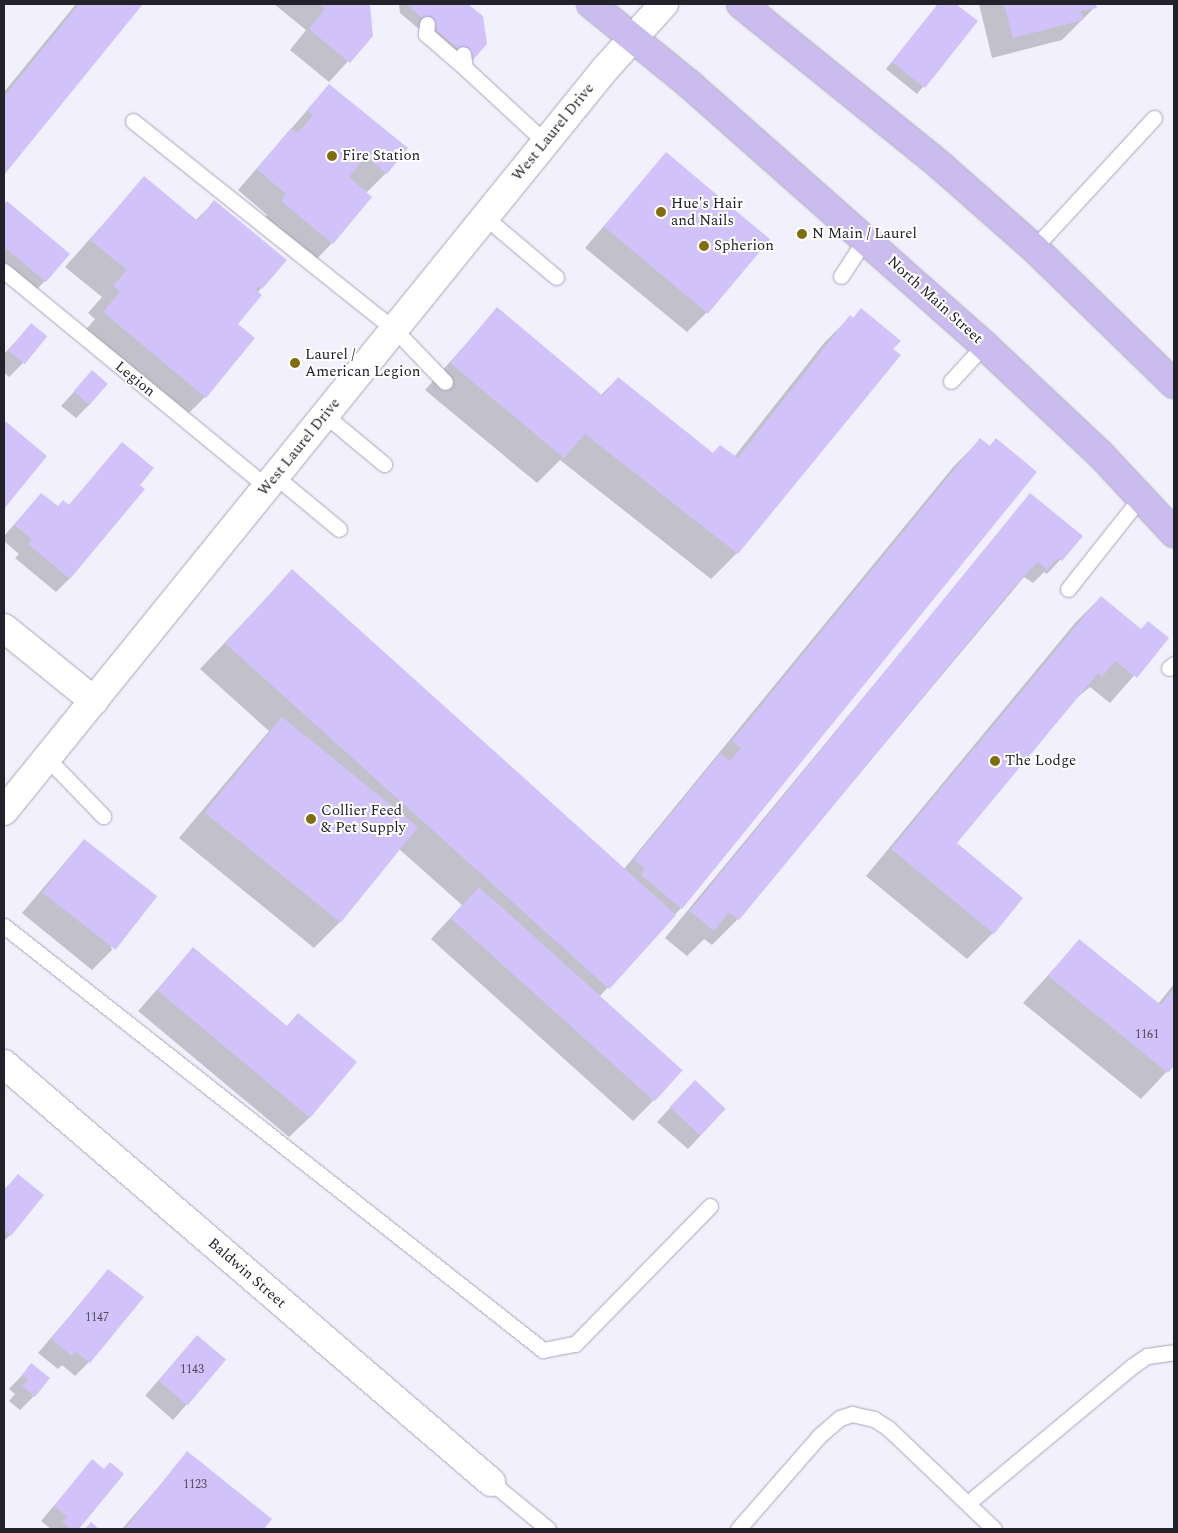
<!DOCTYPE html>
<style>
body{margin:0}
#map{position:relative;width:1178px;height:1533px;overflow:hidden;background:#f3f0fd;font-family:Spectral,serif}
div>[style]{position:absolute}
[style*='--x']{left:calc(var(--x)*1px);top:calc(var(--y)*1px);width:calc(var(--w)*1px);rotate:calc(var(--a)*1deg)}
.shadow>*{inset:0;background:#0003;transform-origin:0 0}
.building>*{inset:0;background:#d1c3fa;transform-origin:0 0}
.roads{filter:drop-shadow(0 0 1px #a9a4b9) drop-shadow(0 0 1px #a9a4b9)}
.lane>*{height:15px;margin:-7.5px;padding:0 7.5px;transform-origin:7.5px;border-radius:7.5px;background:#fff}
.street>*{height:28px;margin:-14px;padding:0 14px;transform-origin:14px;border-radius:14px;background:#fff}
.secondary>*{height:28px;margin:-14px;padding:0 14px;transform-origin:14px;border-radius:14px;background:#fff}
.primary>*{height:28px;margin:-14px;padding:0 14px;transform-origin:14px;border-radius:14px;background:#cbbcef}
.dots>*{width:14px;height:14px;translate:-50% -50%;box-sizing:border-box;border:2px solid #fff;border-radius:50%}
span{translate:-50% -50%;white-space:nowrap;text-align:center;line-height:1.15;-webkit-text-stroke:4px #fff;paint-order:stroke}
.number-label{font-size:12px;color:#4e4a5d}
.number-label span{-webkit-text-stroke-width:0}
.street-label{font-size:15px;color:#232129}
.poi-label{font-size:15px;color:#232129}
.left{translate:0 -50%;text-align:left}
.frame{position:absolute;inset:0;border:5px solid #232129;pointer-events:none}
</style>
<div id="map">
<div class="shadow">
<i style="clip-path:polygon(76px 4px,142px 4px,4px 173px,4px 92px)"></i>
<i style="clip-path:polygon(274px 4px,368px 4px,372px 35px,329px 82px,290px 50px,306px 30px)"></i>
<i style="clip-path:polygon(399px 4px,466px 4px,482px 17px,464px 67px,400px 13px)"></i>
<i style="clip-path:polygon(938px 4px,954px 4px,976px 21px,917px 94px,886px 69px)"></i>
<i style="clip-path:polygon(979px 4px,1094px 4px,1095px 7px,1062px 40px,992px 58px)"></i>
<i style="clip-path:polygon(329px 85px,386px 173px,366px 193px,332px 243px,312px 264px,261px 222px,267px 215px,238px 190px)"></i>
<i style="clip-path:polygon(666px 154px,707px 312px,687px 332px,585px 248px)"></i>
<i style="clip-path:polygon(144px 178px,195px 221px,214px 202px,261px 288px,237px 324px,205px 397px,179px 423px,78px 339px,95px 319px,88px 313px,102px 297px,65px 267px)"></i>
<i style="clip-path:polygon(7px 203px,45px 281px,31px 295px,4px 272px,4px 206px)"></i>
<i style="clip-path:polygon(497px 309px,601px 395px,618px 378px,713px 454px,734px 457px,824px 343px,850px 317px,852px 319px,861px 310px,899px 356px,737px 553px,711px 579px,560px 460px,537px 483px,425px 390px)"></i>
<i style="clip-path:polygon(31px 325px,23px 363px,9px 377px,4px 372px,4px 354px)"></i>
<i style="clip-path:polygon(92px 372px,90px 404px,76px 418px,61px 406px)"></i>
<i style="clip-path:polygon(4px 422px,46px 456px,4px 507px)"></i>
<i style="clip-path:polygon(996px 439px,681px 908px,599px 997px,653px 1101px,633px 1121px,431px 939px,462px 905px,399px 849px,340px 922px,314px 948px,179px 838px,269px 731px,200px 669px,292px 571px,624px 869px,954px 466px,980px 440px,989px 447px)"></i>
<i style="clip-path:polygon(123px 443px,70px 578px,56px 592px,15px 558px,19px 554px,4px 541px,4px 536px,41px 494px,57px 508px,68px 506px)"></i>
<i style="clip-path:polygon(1030px 495px,1081px 537px,1047px 574px,1044px 572px,1033px 583px,1024px 577px,738px 919px,712px 945px,704px 939px,687px 956px,665px 938px)"></i>
<i style="clip-path:polygon(1101px 597px,1140px 630px,1167px 638px,1110px 703px,1090px 687px,1073px 701px,955px 843px,993px 933px,967px 959px,866px 876px,1075px 623px)"></i>
<i style="clip-path:polygon(84px 840px,112px 950px,92px 970px,22px 913px)"></i>
<i style="clip-path:polygon(1079px 941px,1158px 1004px,1174px 984px,1174px 1064px,1141px 1099px,1023px 1003px)"></i>
<i style="clip-path:polygon(193px 949px,286px 1027px,298px 1014px,310px 1117px,289px 1137px,138px 1011px)"></i>
<i style="clip-path:polygon(681px 1096px,701px 1135px,688px 1149px,657px 1122px)"></i>
<i style="clip-path:polygon(18px 1175px,10px 1235px,4px 1241px,4px 1190px)"></i>
<i style="clip-path:polygon(109px 1270px,89px 1362px,75px 1376px,62px 1365px,58px 1369px,38px 1353px)"></i>
<i style="left:197px;top:1336px;width:37px;height:79px;rotate:41deg"></i>
<i style="clip-path:polygon(32px 1365px,34px 1396px,20px 1410px,9px 1401px,15px 1394px,9px 1389px)"></i>
<i style="clip-path:polygon(188px 1453px,270px 1519px,262px 1529px,122px 1529px)"></i>
<i style="clip-path:polygon(92px 1461px,104px 1471px,123px 1474px,77px 1529px,51px 1529px,41px 1521px)"></i>
</div>
<div class="building">
<i style="clip-path:polygon(79px 4px,143px 4px,4px 175px,4px 97px)"></i>
<i style="clip-path:polygon(319px 4px,370px 4px,373px 36px,350px 63px,309px 29px,325px 9px)"></i>
<i style="clip-path:polygon(406px 4px,468px 4px,483px 16px,487px 44px,472px 61px)"></i>
<i style="clip-path:polygon(938px 4px,956px 4px,978px 21px,925px 88px,892px 62px)"></i>
<i style="clip-path:polygon(1004px 4px,1096px 4px,1097px 8px,1081px 11px,1083px 20px,1013px 38px)"></i>
<i style="clip-path:polygon(329px 84px,408px 148px,387px 174px,366px 156px,349px 177px,372px 197px,333px 244px,281px 201px,286px 194px,257px 169px,291px 128px,298px 133px,313px 115px,307px 110px)"></i>
<i style="left:666px;top:152px;width:136px;height:97px;rotate:40deg"></i>
<i style="clip-path:polygon(144px 176px,198px 221px,214px 200px,287px 260px,262px 289px,258px 286px,255px 289px,262px 295px,238px 324px,255px 338px,206px 398px,103px 312px,120px 292px,113px 286px,127px 270px,90px 240px)"></i>
<i style="clip-path:polygon(7px 201px,70px 254px,46px 282px,4px 247px,4px 205px)"></i>
<i style="clip-path:polygon(497px 307px,603px 396px,618px 377px,713px 453px,720px 445px,738px 458px,850px 315px,853px 318px,861px 308px,901px 341px,893px 349px,901px 355px,738px 554px,585px 434px,564px 458px,450px 363px)"></i>
<i style="left:31px;top:323px;width:21px;height:36px;rotate:39deg"></i>
<i style="left:92px;top:370px;width:21px;height:28px;rotate:41deg"></i>
<i style="clip-path:polygon(4px 420px,47px 456px,4px 509px)"></i>
<i style="clip-path:polygon(980px 438px,990px 446px,996px 438px,1037px 472px,682px 909px,641px 875px,645px 869px,634px 859px,721px 753px,730px 761px,741px 748px,732px 741px)"></i>
<i style="clip-path:polygon(122px 442px,154px 468px,140px 485px,145px 489px,70px 579px,28px 544px,32px 539px,14px 525px,41px 493px,58px 506px,63px 500px,69px 505px)"></i>
<i style="clip-path:polygon(1030px 493px,1083px 536px,1062px 561px,1058px 558px,1047px 570px,1038px 562px,1013px 588px,739px 920px,729px 912px,714px 931px,690px 911px)"></i>
<i style="left:292px;top:569px;width:517px;height:100px;rotate:42deg"></i>
<i style="clip-path:polygon(1101px 596px,1141px 629px,1148px 621px,1169px 638px,1137px 678px,1115px 661px,1102px 677px,1098px 673px,957px 843px,1023px 898px,994px 934px,891px 849px)"></i>
<i style="left:282px;top:717px;width:175px;height:123px;rotate:39deg"></i>
<i style="left:84px;top:839px;width:93px;height:68px;rotate:38deg"></i>
<i style="left:479px;top:887px;width:274px;height:42px;rotate:42deg"></i>
<i style="clip-path:polygon(1079px 939px,1161px 1005px,1174px 988px,1174px 1066px,1168px 1073px,1048px 976px)"></i>
<i style="clip-path:polygon(193px 947px,287px 1026px,298px 1013px,357px 1062px,310px 1118px,157px 990px)"></i>
<i style="left:695px;top:1080px;width:42px;height:37px;rotate:43deg"></i>
<i style="clip-path:polygon(18px 1174px,44px 1195px,11px 1236px,4px 1230px,4px 1191px)"></i>
<i style="clip-path:polygon(108px 1269px,144px 1297px,90px 1363px,76px 1352px,72px 1356px,51px 1339px)"></i>
<i style="left:197px;top:1335px;width:38px;height:60px;rotate:40deg"></i>
<i style="clip-path:polygon(31px 1363px,50px 1378px,35px 1397px,22px 1386px,28px 1380px,22px 1375px)"></i>
<i style="clip-path:polygon(187px 1451px,272px 1519px,264px 1529px,125px 1529px)"></i>
<i style="clip-path:polygon(92px 1459px,104px 1469px,110px 1462px,124px 1474px,79px 1529px,70px 1529px,62px 1522px,67px 1517px,54px 1506px)"></i>
<i style="clip-path:polygon(91px 1522px,99px 1529px,85px 1529px)"></i>
</div>
<div class="roads">
<div class="lane">
<i style="--x:427;--y:24;--w:10;--a:96"></i>
<i style="--x:426;--y:34;--w:52;--a:41.1"></i>
<i style="--x:465;--y:68;--w:14;--a:-98"></i>
<i style="--x:465;--y:68;--w:109;--a:42.8"></i>
<i style="--x:133;--y:121;--w:335;--a:38.6"></i>
<i style="--x:395;--y:330;--w:72;--a:46.1"></i>
<i style="--x:485;--y:217;--w:93;--a:40.2"></i>
<i style="--x:1034;--y:248;--w:177;--a:-47.3"></i>
<i style="--x:4;--y:271;--w:339;--a:39.4"></i>
<i style="--x:841;--y:276;--w:45;--a:-56.7"></i>
<i style="--x:951;--y:381;--w:49;--a:-47.5"></i>
<i style="--x:325;--y:415;--w:77;--a:39.7"></i>
<i style="--x:275;--y:476;--w:83;--a:39.6"></i>
<i style="--x:1068;--y:589;--w:117;--a:-51.6"></i>
<i style="--x:1169;--y:668;--w:6;--a:-39"></i>
<i style="--x:47;--y:758;--w:81;--a:46"></i>
<i style="--x:4;--y:926;--w:686;--a:38.19"></i>
<i style="--x:543;--y:1350;--w:33;--a:-11"></i>
<i style="--x:575;--y:1344;--w:193;--a:-45.6"></i>
<i style="--x:491;--y:1482;--w:74;--a:39.5"></i>
<i style="--x:968;--y:1503;--w:212;--a:-39.8"></i>
<i style="--x:1131;--y:1367;--w:19;--a:-35"></i>
<i style="--x:1147;--y:1356;--w:27;--a:-8"></i>
<i style="--x:738;--y:1529;--w:123;--a:-48.9"></i>
<i style="--x:819;--y:1436;--w:28;--a:-41"></i>
<i style="--x:840;--y:1418;--w:13;--a:-18"></i>
<i style="--x:852;--y:1414;--w:23;--a:13"></i>
<i style="--x:874;--y:1419;--w:17;--a:33"></i>
<i style="--x:888;--y:1428;--w:146;--a:43.6"></i>
</div>
<div class="street">
<i style="--x:4;--y:628;--w:116;--a:39"></i>
<i style="--x:4;--y:1064;--w:642;--a:40.64"></i>
</div>
<div class="secondary">
<i style="--x:4;--y:811;--w:955;--a:-50.99"></i>
<i style="--x:605;--y:69;--w:88;--a:-47.8"></i>
</div>
<div class="primary">
<i style="--x:591;--y:4;--w:125;--a:39.2"></i>
<i style="--x:688;--y:83;--w:395;--a:41.5"></i>
<i style="--x:984;--y:345;--w:161;--a:43.2"></i>
<i style="--x:1101;--y:455;--w:107;--a:46.9"></i>
<i style="--x:741;--y:4;--w:259;--a:39"></i>
<i style="--x:942;--y:167;--w:123;--a:41.4"></i>
<i style="--x:1034;--y:248;--w:195;--a:44.2"></i>
</div>
</div>
<div class="dots">
<i style="left:332px;top:156px;background:#7f6e0b"></i>
<i style="left:661px;top:212px;background:#7f6e0b"></i>
<i style="left:802px;top:234px;background:#7f6e0b"></i>
<i style="left:704px;top:246px;background:#7f6e0b"></i>
<i style="left:295px;top:363px;background:#7f6e0b"></i>
<i style="left:995px;top:761px;background:#7f6e0b"></i>
<i style="left:311px;top:819px;background:#7f6e0b"></i>
</div>
<div class="number-label">
<span style="left:1147px;top:1035px">1161</span>
<span style="left:97px;top:1318px">1147</span>
<span style="left:192px;top:1370px">1143</span>
<span style="left:195px;top:1485px">1123</span>
</div>
<div class="street-label">
<span style="left:553px;top:132px;rotate:-51deg">West Laurel Drive</span>
<span style="left:935px;top:300px;rotate:42deg">North Main Street</span>
<span style="left:135px;top:379px;rotate:39deg">Legion</span>
<span style="left:299px;top:447px;rotate:-51deg">West Laurel Drive</span>
<span style="left:247px;top:1273px;rotate:41deg">Baldwin Street</span>
</div>
<div class="poi-label">
<span class="left" style="left:342px;top:156px">Fire Station</span>
<span class="left" style="left:671px;top:212px">Hue's Hair<br>and Nails</span>
<span class="left" style="left:812px;top:234px">N Main / Laurel</span>
<span class="left" style="left:714px;top:246px">Spherion</span>
<span class="left" style="left:305px;top:363px">Laurel /<br>American Legion</span>
<span class="left" style="left:1005px;top:761px">The Lodge</span>
<span class="left" style="left:321px;top:819px">Collier Feed<br>&amp; Pet Supply</span>
</div>
<div class="frame"></div>
</div>
